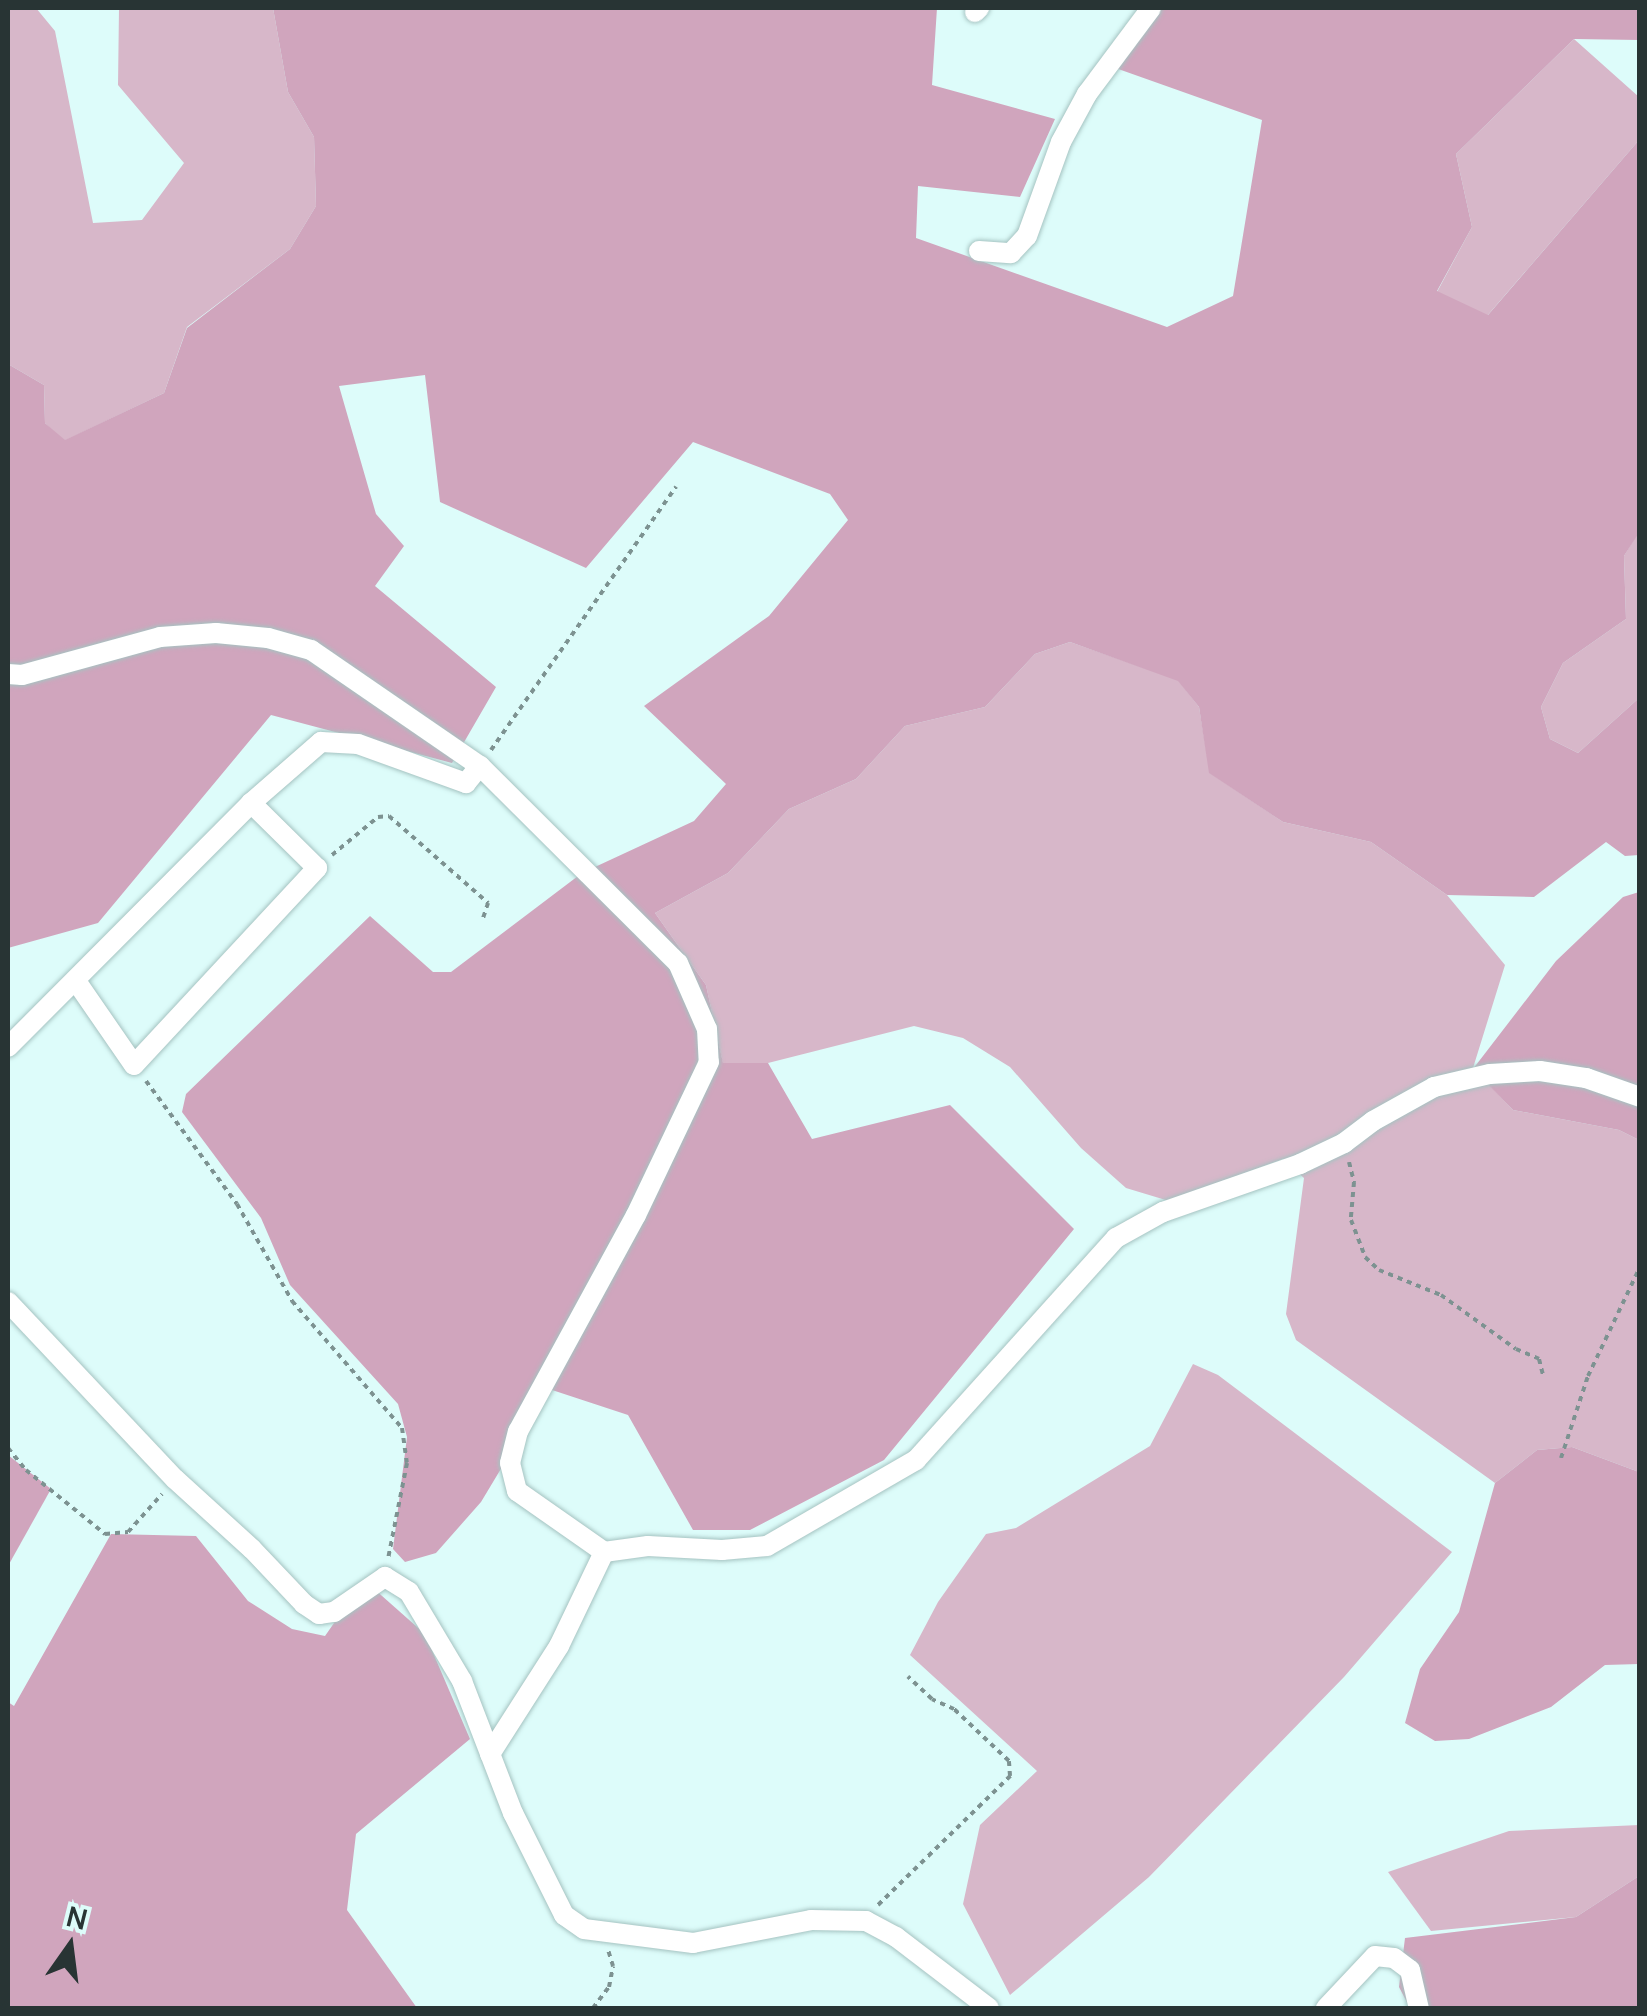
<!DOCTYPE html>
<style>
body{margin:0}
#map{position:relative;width:1647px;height:2016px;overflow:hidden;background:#ddfcfa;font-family:Manrope,sans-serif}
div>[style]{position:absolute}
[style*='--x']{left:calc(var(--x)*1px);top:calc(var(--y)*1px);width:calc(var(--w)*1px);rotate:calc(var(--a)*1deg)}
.green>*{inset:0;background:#d7b7c9}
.forest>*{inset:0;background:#d0a5bd}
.path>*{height:4px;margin-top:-2px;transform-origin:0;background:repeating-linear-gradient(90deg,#7d9291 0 5px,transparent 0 10px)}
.roads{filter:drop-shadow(0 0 2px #a5c3c1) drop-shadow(0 0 2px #a5c3c1)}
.minor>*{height:20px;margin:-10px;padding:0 10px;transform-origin:10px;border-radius:10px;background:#fff}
span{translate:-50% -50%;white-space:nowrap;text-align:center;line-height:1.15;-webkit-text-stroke:8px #ddfcfa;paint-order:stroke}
.frame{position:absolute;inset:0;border:10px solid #283434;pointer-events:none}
.north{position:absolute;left:20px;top:1896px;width:100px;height:100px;-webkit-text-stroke:8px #ddfcfa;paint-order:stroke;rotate:14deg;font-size:28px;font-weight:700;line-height:40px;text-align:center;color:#283434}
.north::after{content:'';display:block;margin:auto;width:35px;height:45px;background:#283434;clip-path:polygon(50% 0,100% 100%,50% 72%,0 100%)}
</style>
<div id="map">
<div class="green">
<i style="clip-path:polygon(8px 8px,36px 8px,55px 31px,93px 223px,142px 220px,184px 163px,118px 85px,119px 8px,273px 8px,288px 92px,314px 137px,316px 206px,290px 249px,187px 327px,164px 393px,64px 441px,45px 423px,44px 385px,8px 364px)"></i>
<i style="clip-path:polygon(1574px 39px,1639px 97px,1639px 140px,1487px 316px,1437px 292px,1472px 227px,1456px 154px)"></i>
<i style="clip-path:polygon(1639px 531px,1639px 698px,1578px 753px,1550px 739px,1541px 707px,1563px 663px,1626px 619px,1624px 556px)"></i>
<i style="clip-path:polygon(1070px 642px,1178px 680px,1199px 707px,1210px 773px,1283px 822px,1371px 842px,1447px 895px,1505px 965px,1473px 1068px,1513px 1110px,1619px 1130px,1639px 1140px,1639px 1472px,1572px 1447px,1537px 1450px,1495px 1483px,1296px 1340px,1286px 1314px,1304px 1178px,1283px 1159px,1169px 1201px,1126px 1188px,1081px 1148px,1010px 1067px,963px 1038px,914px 1026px,768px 1063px,723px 1064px,706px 985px,655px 913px,728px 873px,789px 809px,856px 779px,905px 726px,985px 707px,1035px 654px)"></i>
<i style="clip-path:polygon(1193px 1364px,1218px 1375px,1452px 1552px,1344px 1677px,1149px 1877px,1010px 1995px,963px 1904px,980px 1825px,1037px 1771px,910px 1655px,938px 1602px,986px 1534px,1016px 1528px,1150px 1446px)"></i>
<i style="clip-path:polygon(1639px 1825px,1639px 1876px,1576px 1917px,1431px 1931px,1388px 1872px,1509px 1831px)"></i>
</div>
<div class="forest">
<i style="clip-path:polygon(273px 8px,937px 8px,932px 85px,1055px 119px,1020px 197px,918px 186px,916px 238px,1167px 327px,1233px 296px,1262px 120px,1107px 65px,1138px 8px,1639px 8px,1639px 40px,1574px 39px,1456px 154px,1472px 227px,1437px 291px,1488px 315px,1639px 140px,1640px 531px,1624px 556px,1626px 619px,1563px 663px,1541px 707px,1550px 739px,1578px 753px,1639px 698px,1639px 855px,1625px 856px,1606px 842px,1534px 897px,1447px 895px,1371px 842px,1283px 822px,1209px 773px,1199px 707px,1178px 681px,1070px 642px,1035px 654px,985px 707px,905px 726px,856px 779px,789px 809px,728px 873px,655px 913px,706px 985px,723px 1063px,768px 1063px,812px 1139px,950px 1105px,1074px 1229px,884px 1460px,750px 1530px,693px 1530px,628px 1415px,549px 1389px,481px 1502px,436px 1553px,405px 1562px,393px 1549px,407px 1437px,398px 1404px,290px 1285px,261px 1218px,182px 1112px,186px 1094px,370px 916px,433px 972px,451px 972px,582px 873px,694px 821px,726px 784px,644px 706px,769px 616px,848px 520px,830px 494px,693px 442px,586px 568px,440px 502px,425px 375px,339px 386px,376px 514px,404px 546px,375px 586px,496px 687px,452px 763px,271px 715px,98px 923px,8px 948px,8px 364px,44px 385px,45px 423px,65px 440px,164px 393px,187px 328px,290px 249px,316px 206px,314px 137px,288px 92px)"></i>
<i style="clip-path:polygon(1639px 892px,1639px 1140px,1619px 1130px,1513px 1110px,1473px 1069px,1556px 961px,1623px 897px)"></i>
<i style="clip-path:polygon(1572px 1447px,1639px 1472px,1639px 1664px,1605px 1665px,1551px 1707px,1469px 1739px,1435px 1741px,1405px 1723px,1420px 1669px,1459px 1612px,1495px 1483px,1537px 1450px)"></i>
<i style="clip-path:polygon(8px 1455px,51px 1489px,8px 1566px)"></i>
<i style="clip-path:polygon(111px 1534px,196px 1536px,248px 1601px,292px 1629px,325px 1636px,364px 1580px,425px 1634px,470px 1739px,356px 1834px,347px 1910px,417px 2008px,8px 2008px,8px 1702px,14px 1706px)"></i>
<i style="clip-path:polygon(1639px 1876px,1639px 2008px,1410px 2008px,1399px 1987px,1405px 1938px,1576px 1917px)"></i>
</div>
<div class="path">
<i style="--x:491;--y:750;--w:322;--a:-54.9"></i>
<i style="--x:332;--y:855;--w:60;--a:-39.6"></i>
<i style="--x:378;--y:817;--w:11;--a:-5"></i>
<i style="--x:389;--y:816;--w:132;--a:41.3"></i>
<i style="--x:488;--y:903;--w:16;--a:108"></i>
<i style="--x:146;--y:1081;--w:153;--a:53.5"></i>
<i style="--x:237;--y:1204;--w:112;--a:60.4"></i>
<i style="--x:292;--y:1301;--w:168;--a:49.1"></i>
<i style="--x:402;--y:1428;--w:35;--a:82"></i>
<i style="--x:407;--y:1463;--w:98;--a:101.2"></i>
<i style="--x:1349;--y:1162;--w:21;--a:76"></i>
<i style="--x:1354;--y:1182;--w:38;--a:95"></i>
<i style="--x:1351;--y:1220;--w:40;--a:69"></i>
<i style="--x:1365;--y:1257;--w:19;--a:43"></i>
<i style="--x:1379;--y:1270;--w:67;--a:22"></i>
<i style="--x:1441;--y:1295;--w:92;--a:35.8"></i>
<i style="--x:1516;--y:1349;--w:25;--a:23"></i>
<i style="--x:1539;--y:1359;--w:16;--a:76"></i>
<i style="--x:8;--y:1448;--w:28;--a:51"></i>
<i style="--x:26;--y:1470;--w:102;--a:39"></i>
<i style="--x:105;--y:1534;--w:23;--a:-5"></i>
<i style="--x:128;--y:1532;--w:51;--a:-48.2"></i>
<i style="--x:1561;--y:1458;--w:86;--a:-71.8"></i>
<i style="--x:1588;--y:1376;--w:121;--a:-64.5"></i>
<i style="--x:878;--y:1905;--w:185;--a:-44.3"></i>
<i style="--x:1010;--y:1776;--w:15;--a:-94"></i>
<i style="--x:1009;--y:1761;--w:76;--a:-136.6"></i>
<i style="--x:954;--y:1709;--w:24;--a:-156"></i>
<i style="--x:932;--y:1699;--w:33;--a:-137"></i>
<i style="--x:593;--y:2008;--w:26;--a:-53"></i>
<i style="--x:609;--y:1987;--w:21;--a:-79"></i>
<i style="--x:613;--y:1966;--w:17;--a:-107"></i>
</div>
<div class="roads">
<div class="minor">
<i style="--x:975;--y:12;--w:6;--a:-45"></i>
<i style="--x:979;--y:251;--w:32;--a:4"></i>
<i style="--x:1011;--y:253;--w:23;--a:-47"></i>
<i style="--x:1027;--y:236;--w:100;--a:-70.1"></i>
<i style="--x:1061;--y:142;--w:55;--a:-61.6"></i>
<i style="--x:1087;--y:94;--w:107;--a:-53.3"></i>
<i style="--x:8;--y:674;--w:14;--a:4"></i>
<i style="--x:22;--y:675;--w:143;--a:-15.4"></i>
<i style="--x:160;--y:637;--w:56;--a:-4.1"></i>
<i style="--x:216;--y:633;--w:52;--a:5.5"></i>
<i style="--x:268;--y:638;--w:45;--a:15.6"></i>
<i style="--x:311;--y:650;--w:205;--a:34.5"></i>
<i style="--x:480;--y:766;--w:279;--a:44.9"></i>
<i style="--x:678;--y:963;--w:72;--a:66.3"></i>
<i style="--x:707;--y:1029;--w:33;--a:87"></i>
<i style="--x:709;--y:1062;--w:170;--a:115.5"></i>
<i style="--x:636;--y:1215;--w:246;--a:118.6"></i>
<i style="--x:518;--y:1431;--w:33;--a:104"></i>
<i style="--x:510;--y:1463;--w:29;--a:76"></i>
<i style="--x:517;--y:1491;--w:106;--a:35"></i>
<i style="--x:76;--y:981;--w:102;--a:55.4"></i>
<i style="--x:134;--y:1065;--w:269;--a:-47.1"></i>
<i style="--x:317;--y:868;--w:93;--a:-135.4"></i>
<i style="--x:8;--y:1047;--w:344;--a:-45.1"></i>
<i style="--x:251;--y:803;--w:93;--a:-41.1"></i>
<i style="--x:321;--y:742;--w:37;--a:3"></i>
<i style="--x:358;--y:744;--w:115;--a:19.9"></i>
<i style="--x:466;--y:783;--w:22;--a:-51"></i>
<i style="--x:8;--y:1302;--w:243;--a:46.7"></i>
<i style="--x:175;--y:1479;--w:104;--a:42.3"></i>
<i style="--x:252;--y:1549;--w:76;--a:46.6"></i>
<i style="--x:304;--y:1604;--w:18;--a:34"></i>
<i style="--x:319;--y:1614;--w:15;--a:-8"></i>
<i style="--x:334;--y:1612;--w:62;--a:-34.5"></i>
<i style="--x:385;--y:1577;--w:28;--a:32"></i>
<i style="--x:409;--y:1592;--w:104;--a:59.2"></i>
<i style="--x:462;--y:1681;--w:142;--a:68.9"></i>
<i style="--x:513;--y:1813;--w:114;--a:63.4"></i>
<i style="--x:564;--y:1915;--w:24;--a:35"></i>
<i style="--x:584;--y:1929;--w:110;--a:7.3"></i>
<i style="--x:693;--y:1943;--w:120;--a:-11"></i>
<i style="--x:811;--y:1920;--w:55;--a:1"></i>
<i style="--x:866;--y:1921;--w:34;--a:28"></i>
<i style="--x:896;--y:1937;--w:117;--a:37.4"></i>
<i style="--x:490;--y:1754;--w:128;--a:-57.4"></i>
<i style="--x:559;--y:1646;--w:104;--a:-64.4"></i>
<i style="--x:604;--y:1552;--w:44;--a:-7.8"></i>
<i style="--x:648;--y:1546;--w:74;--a:3.1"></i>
<i style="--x:722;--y:1550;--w:45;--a:-5.1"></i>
<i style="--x:767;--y:1546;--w:172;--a:-30"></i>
<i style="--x:916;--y:1460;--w:299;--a:-48"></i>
<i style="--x:1116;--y:1238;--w:54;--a:-29"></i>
<i style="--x:1163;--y:1212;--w:145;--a:-19.3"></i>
<i style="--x:1300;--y:1164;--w:49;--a:-25.5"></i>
<i style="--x:1344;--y:1143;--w:36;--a:-37"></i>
<i style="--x:1373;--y:1121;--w:70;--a:-29.1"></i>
<i style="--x:1434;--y:1087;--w:57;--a:-13.1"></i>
<i style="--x:1490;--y:1074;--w:50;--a:-3.4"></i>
<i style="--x:1540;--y:1071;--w:47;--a:8.7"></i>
<i style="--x:1586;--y:1078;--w:57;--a:19.4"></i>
<i style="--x:1326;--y:2008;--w:71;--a:-46.7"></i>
<i style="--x:1375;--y:1956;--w:19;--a:6"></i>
<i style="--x:1394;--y:1958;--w:20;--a:37"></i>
<i style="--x:1410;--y:1970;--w:39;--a:77"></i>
</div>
</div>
<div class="frame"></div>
<div class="north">N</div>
</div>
